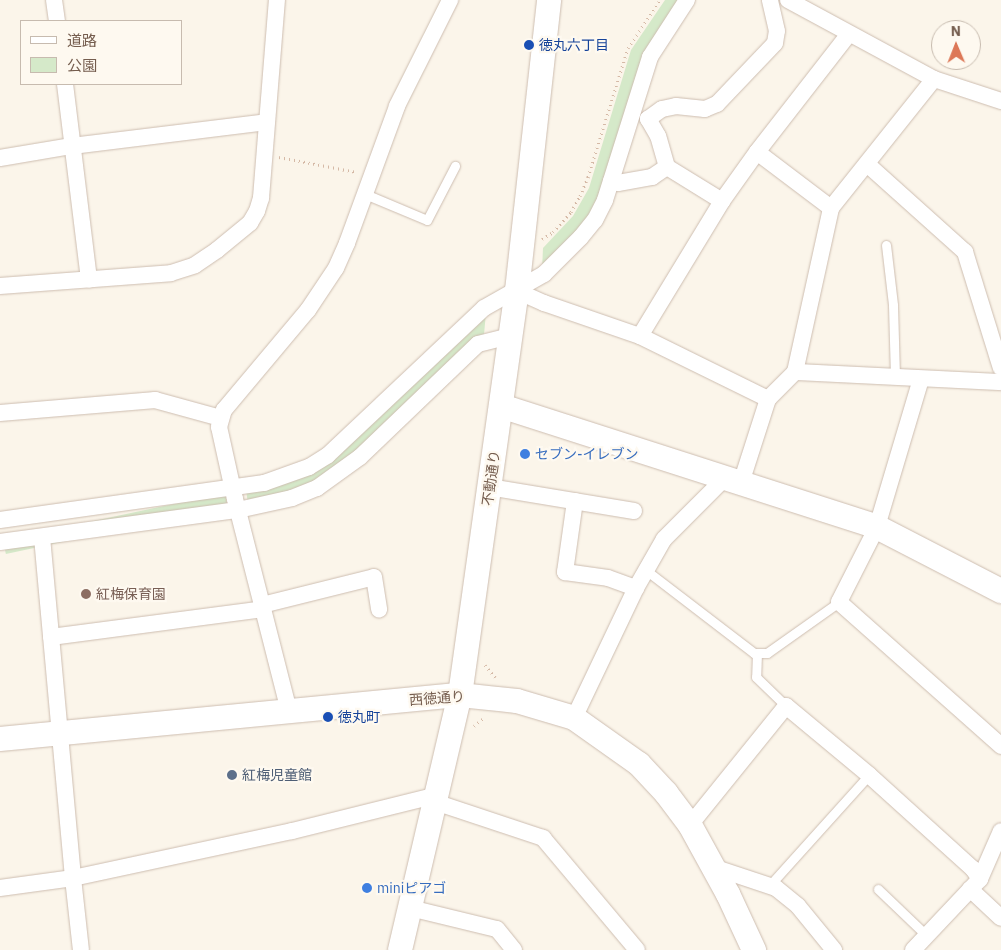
<!DOCTYPE html>
<meta charset="utf-8">
<style>
body{margin:0}
#map{position:relative;width:1001px;height:950px;overflow:hidden;background:#fbf5ea;font-family:"IBM Plex Sans","Noto Sans JP",sans-serif}
div>[style]{position:absolute}
[style*='--x']{left:calc(var(--x)*1px);top:calc(var(--y)*1px);width:calc(var(--w)*1px);rotate:calc(var(--a)*1deg)}
.green>*{inset:0;background:#d5e9c9;transform-origin:0 0}
.path>*{height:3px;margin-top:-1.5px;transform-origin:0;background:repeating-linear-gradient(90deg,#d5b9a6 0 1px,transparent 0 5px)}
.roads{filter:drop-shadow(0 0 1px #cdbdb0) drop-shadow(0 0 1px #cdbdb0)}
.lane>*{height:9px;margin:-4.5px;padding:0 4.5px;transform-origin:4.5px;border-radius:4.5px;background:#fff}
.street>*{height:16px;margin:-8px;padding:0 8px;transform-origin:8px;border-radius:8px;background:#fff}
.secondary>*{height:24px;margin:-12px;padding:0 12px;transform-origin:12px;border-radius:12px;background:#fff}
.dots>*{width:14px;height:14px;translate:-50% -50%;box-sizing:border-box;border:2px solid #fef9f0;border-radius:50%}
span{translate:-50% -50%;white-space:nowrap;text-align:center;line-height:1.15;-webkit-text-stroke:4.5px #fef9f0;paint-order:stroke}
.transit-label{font-size:14px;color:#164399}
.left{translate:0 -50%;text-align:left}
.shop-label{font-size:14px;color:#366cbe}
.street-label{font-size:14px;color:#755d4e}
.education-label{font-size:14px;color:#785e54}
.service-label{font-size:14px;color:#4e5e75}
.legend{position:absolute;left:20px;top:20px;width:162px;height:65px;box-sizing:border-box;background:#fef9f0;border:1px solid #c7bbaf;margin:0;padding:6px 9px;list-style:none;font-size:15px;color:#755d4e}
.legend li{display:flex;align-items:center;gap:10px;height:25px}
.legend b{width:25px;border:1px solid #c7bbaf}
.north{position:absolute;left:931px;top:20px;width:50px;height:50px;box-sizing:border-box;background:#fef9f0;border:1px solid #c7bbaf;border-radius:50%;rotate:359deg;font-size:14px;font-weight:700;line-height:20px;text-align:center;color:#755d4e}
.north::after{content:'';display:block;margin:auto;width:18px;height:22px;background:#dd7857;clip-path:polygon(50% 0,100% 100%,50% 72%,0 100%)}
</style>
<div id="map">
<div class="green">
<i style="clip-path:polygon(665px 0,683px 0,647px 55px,595px 212px,542px 270px,543px 248px,573px 216px,589px 188px,631px 50px)"></i>
<i style="clip-path:polygon(486px 312px,484px 335px,358px 453px,315px 483px,248px 503px,246px 491px,289px 481px)"></i>
<i style="left:225px;top:493px;width:14px;height:227px;rotate:78deg"></i>
</div>
<div class="path">
<i style="--x:279;--y:157;--w:79;--a:10.9"></i>
<i style="--x:542;--y:239;--w:13;--a:-32"></i>
<i style="--x:553;--y:232;--w:27;--a:-48"></i>
<i style="--x:571;--y:212;--w:18;--a:-61"></i>
<i style="--x:580;--y:196;--w:21;--a:-67"></i>
<i style="--x:588;--y:177;--w:135;--a:-72.8"></i>
<i style="--x:628;--y:48;--w:58;--a:-56.3"></i>
<i style="--x:485;--y:665;--w:16;--a:50"></i>
<i style="--x:474;--y:726;--w:14;--a:-39"></i>
</div>
<div class="roads">
<div class="lane">
<i style="--x:365;--y:194;--w:67;--a:22.8"></i>
<i style="--x:427;--y:220;--w:61;--a:-62.6"></i>
<i style="--x:886;--y:245;--w:60;--a:83.3"></i>
<i style="--x:893;--y:305;--w:72;--a:88.4"></i>
<i style="--x:647;--y:571;--w:135;--a:37.5"></i>
<i style="--x:754;--y:653;--w:13;--a:0"></i>
<i style="--x:767;--y:653;--w:88;--a:-35.3"></i>
<i style="--x:757;--y:653;--w:24;--a:92"></i>
<i style="--x:756;--y:677;--w:42;--a:44"></i>
<i style="--x:769;--y:886;--w:149;--a:-48"></i>
<i style="--x:878;--y:889;--w:66;--a:43.8"></i>
</div>
<div class="street">
<i style="--x:54;--y:0;--w:21;--a:82"></i>
<i style="--x:788;--y:0;--w:166;--a:28.4"></i>
<i style="--x:934;--y:79;--w:71;--a:18.2"></i>
<i style="--x:65;--y:84;--w:197;--a:83"></i>
<i style="--x:757;--y:152;--w:93;--a:37.1"></i>
<i style="--x:0;--y:158;--w:73;--a:-9.5"></i>
<i style="--x:72;--y:146;--w:196;--a:-7"></i>
<i style="--x:867;--y:164;--w:132;--a:41.9"></i>
<i style="--x:965;--y:252;--w:121;--a:72.8"></i>
<i style="--x:667;--y:167;--w:65;--a:31.7"></i>
<i style="--x:611;--y:181;--w:7;--a:16"></i>
<i style="--x:618;--y:183;--w:35;--a:-10"></i>
<i style="--x:652;--y:177;--w:18;--a:-34"></i>
<i style="--x:667;--y:167;--w:32;--a:-106"></i>
<i style="--x:658;--y:136;--w:20;--a:-120"></i>
<i style="--x:648;--y:119;--w:17;--a:-36"></i>
<i style="--x:662;--y:109;--w:14;--a:-12"></i>
<i style="--x:676;--y:106;--w:29;--a:6"></i>
<i style="--x:705;--y:109;--w:13;--a:-23"></i>
<i style="--x:717;--y:104;--w:84;--a:-46.4"></i>
<i style="--x:775;--y:43;--w:12;--a:-81"></i>
<i style="--x:777;--y:31;--w:32;--a:-103"></i>
<i style="--x:0;--y:286;--w:171;--a:-4.3"></i>
<i style="--x:171;--y:273;--w:25;--a:-18"></i>
<i style="--x:195;--y:265;--w:27;--a:-34"></i>
<i style="--x:217;--y:250;--w:43;--a:-39.3"></i>
<i style="--x:250;--y:223;--w:14;--a:-60"></i>
<i style="--x:257;--y:211;--w:14;--a:-73"></i>
<i style="--x:261;--y:198;--w:199;--a:-85.4"></i>
<i style="--x:517;--y:291;--w:30;--a:24"></i>
<i style="--x:544;--y:303;--w:102;--a:19"></i>
<i style="--x:640;--y:336;--w:143;--a:26.2"></i>
<i style="--x:640;--y:336;--w:158;--a:-58.7"></i>
<i style="--x:722;--y:201;--w:60;--a:-54.5"></i>
<i style="--x:757;--y:152;--w:150;--a:-52.1"></i>
<i style="--x:795;--y:372;--w:168;--a:-77.6"></i>
<i style="--x:831;--y:208;--w:165;--a:-51.4"></i>
<i style="--x:921;--y:379;--w:154;--a:106.6"></i>
<i style="--x:877;--y:527;--w:84;--a:116.9"></i>
<i style="--x:839;--y:602;--w:217;--a:41.6"></i>
<i style="--x:0;--y:413;--w:156;--a:-4.8"></i>
<i style="--x:155;--y:400;--w:68;--a:15.3"></i>
<i style="--x:741;--y:483;--w:88;--a:-72.2"></i>
<i style="--x:768;--y:399;--w:38;--a:-45"></i>
<i style="--x:795;--y:372;--w:206;--a:2.8"></i>
<i style="--x:489;--y:487;--w:147;--a:9.4"></i>
<i style="--x:575;--y:501;--w:72;--a:98"></i>
<i style="--x:565;--y:572;--w:43;--a:7.9"></i>
<i style="--x:608;--y:578;--w:30;--a:20"></i>
<i style="--x:0;--y:520;--w:267;--a:-8"></i>
<i style="--x:264;--y:483;--w:48;--a:-19.6"></i>
<i style="--x:309;--y:467;--w:22;--a:-32"></i>
<i style="--x:328;--y:455;--w:214;--a:-43.3"></i>
<i style="--x:484;--y:308;--w:69;--a:-29.5"></i>
<i style="--x:544;--y:274;--w:52;--a:-45"></i>
<i style="--x:581;--y:237;--w:22;--a:-51"></i>
<i style="--x:595;--y:220;--w:22;--a:-63"></i>
<i style="--x:605;--y:200;--w:150;--a:-72.5"></i>
<i style="--x:650;--y:57;--w:68;--a:-57"></i>
<i style="--x:42;--y:537;--w:342;--a:84.8"></i>
<i style="--x:73;--y:878;--w:72;--a:83.7"></i>
<i style="--x:0;--y:542;--w:240;--a:-7.7"></i>
<i style="--x:238;--y:510;--w:55;--a:-12.5"></i>
<i style="--x:292;--y:498;--w:27;--a:-22"></i>
<i style="--x:317;--y:488;--w:53;--a:-35.8"></i>
<i style="--x:360;--y:457;--w:163;--a:-43.8"></i>
<i style="--x:478;--y:344;--w:34;--a:-14"></i>
<i style="--x:262;--y:605;--w:115;--a:-14"></i>
<i style="--x:374;--y:577;--w:33;--a:81"></i>
<i style="--x:51;--y:637;--w:214;--a:-7.5"></i>
<i style="--x:289;--y:711;--w:219;--a:-104.3"></i>
<i style="--x:235;--y:499;--w:74;--a:-102.5"></i>
<i style="--x:219;--y:427;--w:18;--a:-74"></i>
<i style="--x:224;--y:410;--w:131;--a:-50"></i>
<i style="--x:308;--y:310;--w:50;--a:-56.3"></i>
<i style="--x:336;--y:268;--w:27;--a:-66"></i>
<i style="--x:347;--y:243;--w:146;--a:-69.9"></i>
<i style="--x:397;--y:106;--w:119;--a:-63.4"></i>
<i style="--x:574;--y:718;--w:144;--a:-64.5"></i>
<i style="--x:636;--y:588;--w:56;--a:-60.3"></i>
<i style="--x:664;--y:539;--w:86;--a:-45"></i>
<i style="--x:435;--y:802;--w:114;--a:18.4"></i>
<i style="--x:543;--y:838;--w:146;--a:50"></i>
<i style="--x:690;--y:825;--w:153;--a:-51.1"></i>
<i style="--x:786;--y:706;--w:108;--a:39.7"></i>
<i style="--x:869;--y:775;--w:140;--a:42.1"></i>
<i style="--x:973;--y:869;--w:12;--a:55"></i>
<i style="--x:713;--y:867;--w:66;--a:18.4"></i>
<i style="--x:776;--y:888;--w:28;--a:39"></i>
<i style="--x:798;--y:906;--w:57;--a:50.7"></i>
<i style="--x:0;--y:888;--w:74;--a:-7.8"></i>
<i style="--x:73;--y:878;--w:224;--a:-12.1"></i>
<i style="--x:292;--y:831;--w:149;--a:-13.9"></i>
<i style="--x:970;--y:889;--w:42;--a:43.1"></i>
<i style="--x:410;--y:908;--w:89;--a:13.6"></i>
<i style="--x:497;--y:929;--w:27;--a:51"></i>
<i style="--x:913;--y:950;--w:98;--a:-46.7"></i>
<i style="--x:980;--y:879;--w:52;--a:-66.4"></i>
</div>
<div class="secondary">
<i style="--x:501;--y:406;--w:395;--a:17.8"></i>
<i style="--x:877;--y:527;--w:140;--a:27.3"></i>
<i style="--x:0;--y:739;--w:462;--a:-5.5"></i>
<i style="--x:460;--y:695;--w:57;--a:6"></i>
<i style="--x:517;--y:701;--w:59;--a:16.6"></i>
<i style="--x:574;--y:718;--w:80;--a:35.3"></i>
<i style="--x:639;--y:764;--w:40;--a:47"></i>
<i style="--x:666;--y:793;--w:40;--a:53"></i>
<i style="--x:690;--y:825;--w:79;--a:61.2"></i>
<i style="--x:728;--y:894;--w:62;--a:65.1"></i>
<i style="--x:400;--y:950;--w:262;--a:-76.8"></i>
<i style="--x:460;--y:695;--w:408;--a:-82"></i>
<i style="--x:517;--y:291;--w:293;--a:-83.7"></i>
</div>
</div>
<div class="dots">
<i style="left:529px;top:45px;background:#1a4fb4"></i>
<i style="left:525px;top:454px;background:#3f7fe0"></i>
<i style="left:86px;top:594px;background:#8d6e63"></i>
<i style="left:328px;top:717px;background:#1a4fb4"></i>
<i style="left:232px;top:775px;background:#5c6f8a"></i>
<i style="left:367px;top:888px;background:#3f7fe0"></i>
</div>
<div class="transit-label">
<span class="left" style="left:539px;top:45px">徳丸六丁目</span>
<span class="left" style="left:338px;top:717px">徳丸町</span>
</div>
<div class="shop-label">
<span class="left" style="left:535px;top:454px">セブン-イレブン</span>
<span class="left" style="left:377px;top:888px">miniピアゴ</span>
</div>
<div class="street-label">
<span style="left:491px;top:478px;rotate:-82deg">不動通り</span>
<span style="left:437px;top:698px;rotate:-4deg">西徳通り</span>
</div>
<div class="education-label">
<span class="left" style="left:96px;top:594px">紅梅保育園</span>
</div>
<div class="service-label">
<span class="left" style="left:242px;top:775px">紅梅児童館</span>
</div>
<ul class="legend">
<li><b style="height:6px;background:#fff"></b>道路</li>
<li><b style="height:14px;background:#d5e9c9"></b>公園</li>
</ul>
<div class="north">N</div>
</div>
